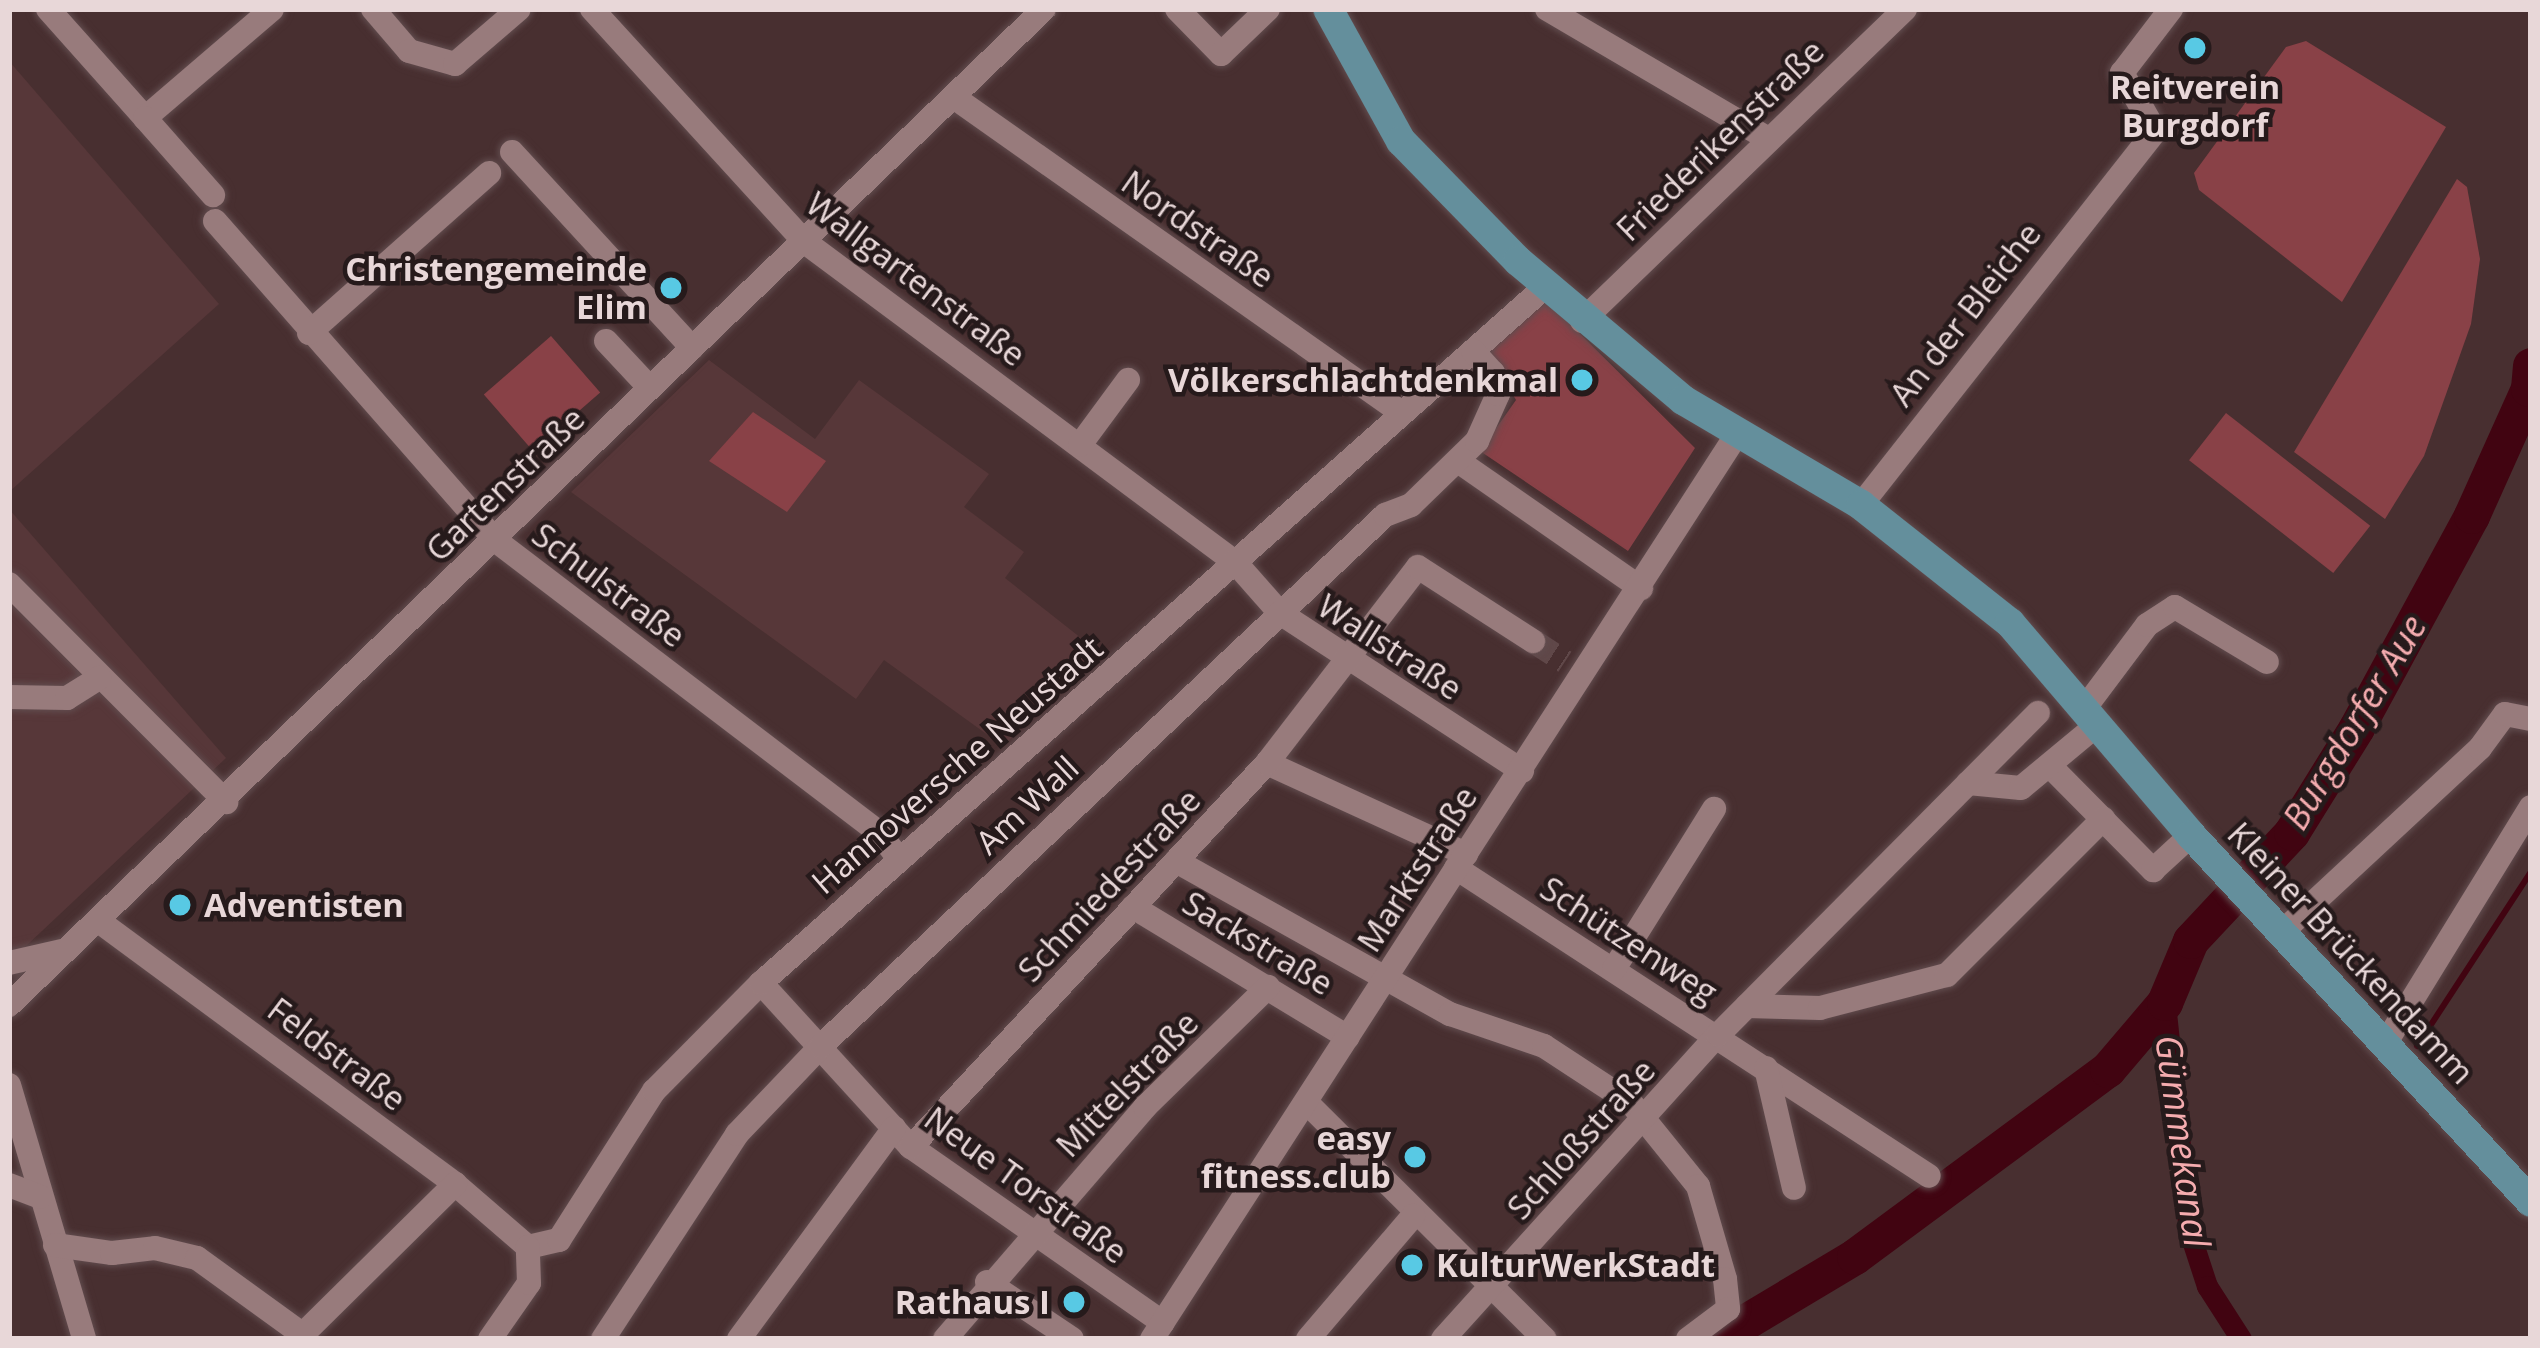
<!DOCTYPE html>
<meta charset="utf-8">
<style>
body{margin:0}
#map{position:relative;width:2540px;height:1348px;overflow:hidden;background:#482f30;font-family:"Open Sans",sans-serif}
div>[style]{position:absolute}
[style*='--x']{left:calc(var(--x)*1px);top:calc(var(--y)*1px);width:calc(var(--w)*1px);rotate:calc(var(--a)*1deg)}
.built>*{inset:0;background:#573739}
.green>*{inset:0;background:#894147;transform-origin:0 0}
.stream>*{height:6px;margin:-3px;padding:0 3px;transform-origin:3px;border-radius:3px;background:#410411}
.canal>*{height:21px;margin:-10.5px;padding:0 10.5px;transform-origin:10.5px;border-radius:10.5px;background:#410411}
.river>*{height:36px;margin:-18px;padding:0 18px;transform-origin:18px;border-radius:18px;background:#410411}
.minor-tunnel>*{height:24px;margin-top:-12px;transform-origin:0;background:repeating-linear-gradient(90deg,#604849 0 24px,transparent 0 36px)}
.roads{filter:drop-shadow(0 0 3px #614c4e) drop-shadow(0 0 3px #614c4e)}
.minor>*{height:24px;margin:-12px;padding:0 12px;transform-origin:12px;border-radius:12px;background:#987b7c}
.major>*{height:30px;margin:-15px;padding:0 15px;transform-origin:15px;border-radius:15px;background:#648f9c}
.dots>*{width:33px;height:33px;translate:-50% -50%;box-sizing:border-box;border:6px solid #261a1b;border-radius:50%}
span{translate:-50% -50%;white-space:nowrap;text-align:center;line-height:1.15;-webkit-text-stroke:9px #261a1b;paint-order:stroke}
.poi-label{font-size:33px;color:#e8d7d8;font-weight:700}
.right{translate:-100% -50%;text-align:right}
.left{translate:0 -50%;text-align:left}
.street-label{font-size:33px;color:#e8d7d8}
.water-label{font-size:36px;color:#f5acaf;font-style:italic}
.frame{position:absolute;inset:0;border:12px solid #e8d7d8;pointer-events:none}
</style>
<div id="map">
<div class="built">
<i style="clip-path:polygon(9px 61px,219px 304px,9px 492px)"></i>
<i style="clip-path:polygon(709px 360px,815px 439px,859px 380px,989px 474px,964px 507px,1024px 552px,1005px 578px,1100px 653px,1003px 746px,884px 660px,856px 699px,571px 492px)"></i>
<i style="clip-path:polygon(9px 509px,226px 758px,9px 962px)"></i>
</div>
<div class="green">
<i style="clip-path:polygon(2306px 41px,2446px 127px,2342px 302px,2199px 190px,2194px 173px,2286px 47px)"></i>
<i style="clip-path:polygon(2457px 179px,2467px 187px,2480px 259px,2471px 324px,2424px 456px,2385px 519px,2294px 452px)"></i>
<i style="clip-path:polygon(1547px 301px,1695px 448px,1628px 551px,1480px 451px,1516px 400px,1487px 352px)"></i>
<i style="left:551px;top:336px;width:75px;height:89px;rotate:49deg"></i>
<i style="clip-path:polygon(753px 412px,826px 461px,787px 512px,709px 461px)"></i>
<i style="left:2226px;top:413px;width:183px;height:60px;rotate:38deg"></i>
</div>
<div class="stream">
<i style="--x:2417;--y:1046;--w:208;--a:-56.8"></i>
</div>
<div class="canal">
<i style="--x:2165;--y:1003;--w:229;--a:84"></i>
<i style="--x:2189;--y:1231;--w:58;--a:71.9"></i>
<i style="--x:2207;--y:1286;--w:63;--a:57.3"></i>
</div>
<div class="river">
<i style="--x:1718;--y:1339;--w:160;--a:-30.9"></i>
<i style="--x:1855;--y:1257;--w:315;--a:-36.5"></i>
<i style="--x:2108;--y:1070;--w:88;--a:-49.6"></i>
<i style="--x:2165;--y:1003;--w:67;--a:-67.2"></i>
<i style="--x:2191;--y:941;--w:148;--a:-46.9"></i>
<i style="--x:2292;--y:833;--w:123;--a:-58.2"></i>
<i style="--x:2357;--y:728;--w:241;--a:-61.5"></i>
<i style="--x:2472;--y:516;--w:139;--a:-65.8"></i>
<i style="--x:2529;--y:389;--w:23;--a:-85"></i>
</div>
<div class="minor-tunnel">
<i style="--x:1533;--y:641;--w:38;--a:33"></i>
</div>
<div class="roads">
<div class="minor">
<i style="--x:48;--y:9;--w:146;--a:48.3"></i>
<i style="--x:145;--y:118;--w:167;--a:-40.6"></i>
<i style="--x:373;--y:9;--w:55;--a:49.4"></i>
<i style="--x:409;--y:51;--w:48;--a:15.8"></i>
<i style="--x:455;--y:64;--w:84;--a:-40.7"></i>
<i style="--x:592;--y:9;--w:316;--a:47.6"></i>
<i style="--x:805;--y:242;--w:536;--a:36.66"></i>
<i style="--x:1235;--y:562;--w:68;--a:48.6"></i>
<i style="--x:1280;--y:613;--w:289;--a:33.1"></i>
<i style="--x:1177;--y:9;--w:63;--a:45.6"></i>
<i style="--x:1221;--y:54;--w:65;--a:-43.8"></i>
<i style="--x:1547;--y:9;--w:257;--a:30.4"></i>
<i style="--x:955;--y:98;--w:547;--a:35.17"></i>
<i style="--x:145;--y:118;--w:103;--a:48.6"></i>
<i style="--x:512;--y:152;--w:266;--a:47.4"></i>
<i style="--x:215;--y:221;--w:424;--a:48.7"></i>
<i style="--x:495;--y:540;--w:483;--a:37.3"></i>
<i style="--x:879;--y:833;--w:31;--a:52"></i>
<i style="--x:1582;--y:321;--w:449;--a:-44"></i>
<i style="--x:309;--y:333;--w:241;--a:-41.6"></i>
<i style="--x:606;--y:341;--w:64;--a:46.9"></i>
<i style="--x:1080;--y:445;--w:81;--a:-53.6"></i>
<i style="--x:1458;--y:461;--w:223;--a:34.8"></i>
<i style="--x:1861;--y:505;--w:476;--a:-51.8"></i>
<i style="--x:2155;--y:131;--w:67;--a:-119.6"></i>
<i style="--x:2122;--y:73;--w:81;--a:-52.6"></i>
<i style="--x:9;--y:584;--w:308;--a:45.1"></i>
<i style="--x:9;--y:697;--w:58;--a:1"></i>
<i style="--x:67;--y:698;--w:38;--a:-32"></i>
<i style="--x:2084;--y:709;--w:105;--a:-53.1"></i>
<i style="--x:2147;--y:625;--w:33;--a:-33"></i>
<i style="--x:2175;--y:607;--w:107;--a:30.9"></i>
<i style="--x:1267;--y:763;--w:219;--a:24.6"></i>
<i style="--x:2052;--y:768;--w:144;--a:45.3"></i>
<i style="--x:2153;--y:870;--w:52;--a:-42.6"></i>
<i style="--x:1968;--y:783;--w:53;--a:5.4"></i>
<i style="--x:2021;--y:788;--w:100;--a:-39.7"></i>
<i style="--x:1176;--y:861;--w:314;--a:29.2"></i>
<i style="--x:1450;--y:1014;--w:99;--a:18.8"></i>
<i style="--x:1544;--y:1046;--w:104;--a:33.2"></i>
<i style="--x:1631;--y:1103;--w:107;--a:51.1"></i>
<i style="--x:1698;--y:1186;--w:97;--a:73.8"></i>
<i style="--x:1725;--y:1279;--w:30;--a:84"></i>
<i style="--x:1728;--y:1309;--w:50;--a:143.1"></i>
<i style="--x:1456;--y:868;--w:564;--a:33.07"></i>
<i style="--x:1133;--y:907;--w:251;--a:31.2"></i>
<i style="--x:100;--y:922;--w:441;--a:36.4"></i>
<i style="--x:455;--y:1184;--w:96;--a:40.8"></i>
<i style="--x:2282;--y:932;--w:270;--a:-42.9"></i>
<i style="--x:2480;--y:748;--w:42;--a:-53.7"></i>
<i style="--x:2505;--y:714;--w:26;--a:11"></i>
<i style="--x:9;--y:963;--w:58;--a:-12.8"></i>
<i style="--x:1614;--y:969;--w:189;--a:-58"></i>
<i style="--x:761;--y:983;--w:222;--a:47.6"></i>
<i style="--x:911;--y:1147;--w:307;--a:34.9"></i>
<i style="--x:9;--y:1005;--w:1436;--a:-43.9"></i>
<i style="--x:1747;--y:1006;--w:73;--a:1.6"></i>
<i style="--x:1820;--y:1008;--w:131;--a:-14.6"></i>
<i style="--x:1947;--y:975;--w:221;--a:-45"></i>
<i style="--x:2385;--y:1044;--w:278;--a:-58.4"></i>
<i style="--x:1766;--y:1068;--w:123;--a:76.9"></i>
<i style="--x:9;--y:1085;--w:265;--a:73.5"></i>
<i style="--x:1307;--y:1103;--w:335;--a:44.8"></i>
<i style="--x:911;--y:1147;--w:524;--a:-47.17"></i>
<i style="--x:1267;--y:763;--w:247;--a:-52.4"></i>
<i style="--x:1418;--y:567;--w:137;--a:32.8"></i>
<i style="--x:9;--y:1185;--w:33;--a:21"></i>
<i style="--x:55;--y:1245;--w:58;--a:8"></i>
<i style="--x:112;--y:1253;--w:43;--a:-6.6"></i>
<i style="--x:155;--y:1248;--w:43;--a:13.4"></i>
<i style="--x:197;--y:1258;--w:130;--a:35.9"></i>
<i style="--x:528;--y:1247;--w:32;--a:-13"></i>
<i style="--x:559;--y:1240;--w:177;--a:-57.5"></i>
<i style="--x:654;--y:1091;--w:152;--a:-45.3"></i>
<i style="--x:761;--y:983;--w:1048;--a:-41.6"></i>
<i style="--x:987;--y:1282;--w:102;--a:33.8"></i>
<i style="--x:298;--y:1339;--w:221;--a:-44.6"></i>
<i style="--x:490;--y:1339;--w:68;--a:-55.1"></i>
<i style="--x:529;--y:1283;--w:36;--a:-92"></i>
<i style="--x:603;--y:1339;--w:245;--a:-56.8"></i>
<i style="--x:737;--y:1134;--w:122;--a:-46.3"></i>
<i style="--x:821;--y:1046;--w:775;--a:-43.27"></i>
<i style="--x:1385;--y:515;--w:28;--a:-21"></i>
<i style="--x:1411;--y:505;--w:92;--a:-44.1"></i>
<i style="--x:1477;--y:441;--w:51;--a:-65.9"></i>
<i style="--x:1498;--y:394;--w:22;--a:-103"></i>
<i style="--x:1493;--y:373;--w:30;--a:-132"></i>
<i style="--x:739;--y:1339;--w:262;--a:-53.7"></i>
<i style="--x:945;--y:1339;--w:306;--a:-49.2"></i>
<i style="--x:1145;--y:1107;--w:172;--a:-44.3"></i>
<i style="--x:1152;--y:1339;--w:1078;--a:-57.12"></i>
<i style="--x:1308;--y:1339;--w:162;--a:-49.5"></i>
<i style="--x:1443;--y:1339;--w:410;--a:-47.9"></i>
<i style="--x:1718;--y:1035;--w:454;--a:-45.2"></i>
</div>
<div class="major">
<i style="--x:1328;--y:9;--w:151;--a:61.1"></i>
<i style="--x:1401;--y:141;--w:168;--a:45.7"></i>
<i style="--x:1518;--y:261;--w:216;--a:40.1"></i>
<i style="--x:1683;--y:400;--w:207;--a:30.5"></i>
<i style="--x:1861;--y:505;--w:190;--a:38.4"></i>
<i style="--x:2010;--y:623;--w:279;--a:49.5"></i>
<i style="--x:2191;--y:835;--w:500;--a:47.19"></i>
</div>
</div>
<div class="dots">
<i style="left:2195px;top:48px;background:#58c9e4"></i>
<i style="left:671px;top:288px;background:#58c9e4"></i>
<i style="left:1582px;top:380px;background:#58c9e4"></i>
<i style="left:180px;top:905px;background:#58c9e4"></i>
<i style="left:1415px;top:1157px;background:#58c9e4"></i>
<i style="left:1412px;top:1265px;background:#58c9e4"></i>
<i style="left:1074px;top:1302px;background:#58c9e4"></i>
</div>
<div class="poi-label">
<span style="left:2195px;top:106px">Reitverein<br>Burgdorf</span>
<span class="right" style="left:647px;top:288px">Christengemeinde<br>Elim</span>
<span class="right" style="left:1558px;top:380px">Völkerschlachtdenkmal</span>
<span class="left" style="left:204px;top:905px">Adventisten</span>
<span class="right" style="left:1391px;top:1157px">easy<br>fitness.club</span>
<span class="left" style="left:1436px;top:1265px">KulturWerkStadt</span>
<span class="right" style="left:1050px;top:1302px">Rathaus I</span>
</div>
<div class="street-label">
<span style="left:1720px;top:140px;rotate:-44deg">Friederikenstraße</span>
<span style="left:1198px;top:229px;rotate:35deg">Nordstraße</span>
<span style="left:916px;top:279px;rotate:37deg">Wallgartenstraße</span>
<span style="left:1965px;top:314px;rotate:-52deg">An der Bleiche</span>
<span style="left:505px;top:484px;rotate:-44deg">Gartenstraße</span>
<span style="left:609px;top:585px;rotate:37deg">Schulstraße</span>
<span style="left:1390px;top:647px;rotate:33deg">Wallstraße</span>
<span style="left:957px;top:765px;rotate:-41deg">Hannoversche Neustadt</span>
<span style="left:1027px;top:805px;rotate:-43deg">Am Wall</span>
<span style="left:1417px;top:869px;rotate:-57deg">Marktstraße</span>
<span style="left:1109px;top:885px;rotate:-47deg">Schmiedestraße</span>
<span style="left:1629px;top:940px;rotate:33deg">Schützenweg</span>
<span style="left:1258px;top:943px;rotate:31deg">Sackstraße</span>
<span style="left:2351px;top:953px;rotate:47deg">Kleiner Brückendamm</span>
<span style="left:337px;top:1054px;rotate:37deg">Feldstraße</span>
<span style="left:1127px;top:1084px;rotate:-46deg">Mittelstraße</span>
<span style="left:1581px;top:1139px;rotate:-48deg">Schloßstraße</span>
<span style="left:1026px;top:1185px;rotate:36deg">Neue Torstraße</span>
</div>
<div class="water-label">
<span style="left:2354px;top:722px;rotate:-59deg">Burgdorfer Aue</span>
<span style="left:2183px;top:1141px;rotate:82deg">Gümmekanal</span>
</div>
<div class="frame"></div>
</div>
